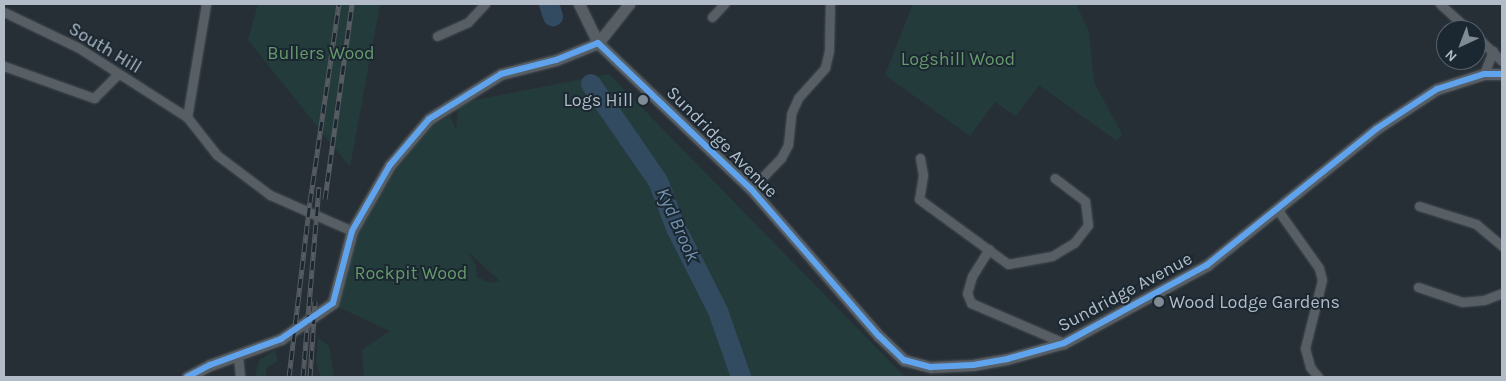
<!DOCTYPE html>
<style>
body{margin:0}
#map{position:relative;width:1506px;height:381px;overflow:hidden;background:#272f36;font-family:Karla,sans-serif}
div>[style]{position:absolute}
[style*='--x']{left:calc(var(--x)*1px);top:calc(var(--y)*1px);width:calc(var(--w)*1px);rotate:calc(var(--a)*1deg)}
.green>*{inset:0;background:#243b3c}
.river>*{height:20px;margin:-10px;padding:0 10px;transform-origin:10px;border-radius:10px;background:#334b60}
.roads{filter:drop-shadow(0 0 1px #454b51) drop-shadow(0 0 1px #454b51)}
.minor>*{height:9px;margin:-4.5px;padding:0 4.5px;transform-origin:4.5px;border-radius:4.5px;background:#575e64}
.tertiary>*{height:11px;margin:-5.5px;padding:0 5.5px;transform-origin:5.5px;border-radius:5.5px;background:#575e64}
.rail>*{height:5px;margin-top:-2.5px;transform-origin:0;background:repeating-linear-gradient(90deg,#1b2731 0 9px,#565c62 0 18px);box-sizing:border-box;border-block:1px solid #565c62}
.cycleway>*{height:6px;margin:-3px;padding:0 3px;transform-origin:3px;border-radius:3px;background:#60a3ed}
.dots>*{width:14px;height:14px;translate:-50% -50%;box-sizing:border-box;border:2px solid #1b2731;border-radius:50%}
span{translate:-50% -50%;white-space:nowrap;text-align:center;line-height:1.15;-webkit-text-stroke:4px #1b2731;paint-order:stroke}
.street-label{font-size:18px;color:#b1bcc8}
.park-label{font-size:18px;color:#669a6c}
.poi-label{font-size:18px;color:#b1bcc8}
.right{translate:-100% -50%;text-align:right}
.left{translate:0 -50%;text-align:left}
.water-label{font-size:19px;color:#7091ad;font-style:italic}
.frame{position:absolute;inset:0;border:5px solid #b1bcc8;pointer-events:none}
.north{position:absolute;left:1436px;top:20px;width:50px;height:50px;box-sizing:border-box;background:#1b2731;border:1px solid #57636d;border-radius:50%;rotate:223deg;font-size:14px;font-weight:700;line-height:20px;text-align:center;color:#b1bcc8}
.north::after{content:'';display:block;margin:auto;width:18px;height:22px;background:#818b95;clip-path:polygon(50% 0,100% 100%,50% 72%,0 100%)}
</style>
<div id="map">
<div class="green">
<i style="clip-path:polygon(258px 4px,380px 4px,350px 167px,248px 40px)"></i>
<i style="clip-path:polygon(913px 4px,1076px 4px,1089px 32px,1094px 82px,1122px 134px,1117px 141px,1039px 85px,1016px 116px,995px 102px,970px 136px,885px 75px)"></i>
<i style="clip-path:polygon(evenodd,609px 74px,905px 377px,364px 377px,362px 350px,390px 331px,338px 307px,357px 232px,397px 168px,433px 125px,450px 116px,456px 130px,459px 103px,609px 74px,468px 252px,499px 280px,499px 281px,490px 283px,477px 277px,476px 266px,468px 252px)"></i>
<i style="clip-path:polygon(318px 338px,329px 346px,334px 377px,321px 377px,316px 363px)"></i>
<i style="clip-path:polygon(275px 350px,278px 361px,266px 368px,266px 377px,255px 377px,259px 360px)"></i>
</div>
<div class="river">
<i style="--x:549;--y:4;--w:13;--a:72"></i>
<i style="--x:591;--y:84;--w:118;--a:55.4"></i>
<i style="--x:658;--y:181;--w:50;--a:69"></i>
<i style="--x:676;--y:228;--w:93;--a:63.2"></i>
<i style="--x:718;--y:311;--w:70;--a:70.8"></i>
</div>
<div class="roads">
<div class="minor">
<i style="--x:206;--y:4;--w:115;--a:99.5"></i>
<i style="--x:187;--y:117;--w:48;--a:51.7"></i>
<i style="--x:217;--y:155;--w:66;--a:37"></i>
<i style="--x:270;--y:195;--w:90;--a:23.7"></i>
<i style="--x:1440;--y:4;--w:39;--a:42"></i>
<i style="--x:4;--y:12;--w:83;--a:25.6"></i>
<i style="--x:79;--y:48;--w:128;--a:32.6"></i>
<i style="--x:712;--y:17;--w:18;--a:-47"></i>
<i style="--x:437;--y:36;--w:34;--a:-24"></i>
<i style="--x:468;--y:22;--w:25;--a:-47"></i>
<i style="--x:1476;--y:36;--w:36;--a:44"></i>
<i style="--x:4;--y:66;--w:96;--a:19.6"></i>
<i style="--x:94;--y:98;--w:34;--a:-45"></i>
<i style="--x:1484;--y:74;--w:25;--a:-69"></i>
<i style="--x:920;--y:158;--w:17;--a:80"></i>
<i style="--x:923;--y:175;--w:24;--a:99"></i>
<i style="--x:919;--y:199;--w:110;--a:36.1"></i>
<i style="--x:1008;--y:264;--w:45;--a:-10.3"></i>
<i style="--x:1052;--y:256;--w:26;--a:-31"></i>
<i style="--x:1074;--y:243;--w:23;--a:-52"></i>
<i style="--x:1088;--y:225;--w:24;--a:-97"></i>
<i style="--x:1085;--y:201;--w:38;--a:-143"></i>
<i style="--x:751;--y:189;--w:43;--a:-45.9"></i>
<i style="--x:781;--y:158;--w:15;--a:-62"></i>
<i style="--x:788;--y:145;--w:31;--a:-84"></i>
<i style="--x:791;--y:114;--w:17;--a:-66"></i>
<i style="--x:798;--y:98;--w:40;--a:-48"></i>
<i style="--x:825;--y:68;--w:18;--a:-77"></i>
<i style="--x:829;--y:50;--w:46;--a:-88.8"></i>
<i style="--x:1419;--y:206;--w:60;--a:17.5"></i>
<i style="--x:1476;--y:224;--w:34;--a:40"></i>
<i style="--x:1277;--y:209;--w:72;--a:54.6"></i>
<i style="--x:1319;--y:268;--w:12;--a:76"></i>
<i style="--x:1322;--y:280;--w:70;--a:104"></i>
<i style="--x:1305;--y:348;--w:20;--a:75"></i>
<i style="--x:1310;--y:367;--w:13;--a:51"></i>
<i style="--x:989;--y:249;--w:32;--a:122"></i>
<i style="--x:972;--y:276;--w:18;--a:106"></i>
<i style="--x:967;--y:293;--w:11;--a:68"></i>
<i style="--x:971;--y:303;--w:101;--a:23.3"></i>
<i style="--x:1418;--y:287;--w:46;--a:18.8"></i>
<i style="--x:1462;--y:302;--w:22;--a:-5"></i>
<i style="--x:1484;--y:300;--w:19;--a:-21"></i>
<i style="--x:238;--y:357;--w:20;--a:84"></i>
</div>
<div class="tertiary">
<i style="--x:579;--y:4;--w:43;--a:64"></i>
<i style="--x:598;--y:43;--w:211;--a:43.7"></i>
<i style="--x:751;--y:189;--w:195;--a:49"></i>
<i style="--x:879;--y:336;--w:35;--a:44"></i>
<i style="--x:904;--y:360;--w:28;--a:15"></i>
<i style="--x:931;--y:367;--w:42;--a:-2.7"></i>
<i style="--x:973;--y:365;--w:35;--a:-10"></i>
<i style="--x:1007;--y:359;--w:59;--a:-15.7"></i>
<i style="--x:1064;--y:343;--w:163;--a:-28.6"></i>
<i style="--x:1207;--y:265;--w:217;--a:-38.8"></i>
<i style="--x:1376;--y:129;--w:73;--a:-33.3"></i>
<i style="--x:1437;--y:89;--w:49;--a:-17.7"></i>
<i style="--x:1484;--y:74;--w:18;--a:0"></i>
<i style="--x:187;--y:377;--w:26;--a:-28"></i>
<i style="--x:210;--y:365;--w:76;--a:-20.1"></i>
<i style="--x:281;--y:339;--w:63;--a:-34.7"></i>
<i style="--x:333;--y:303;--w:74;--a:-75.2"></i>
<i style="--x:352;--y:231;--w:76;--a:-60.1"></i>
<i style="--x:390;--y:165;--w:60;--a:-49.7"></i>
<i style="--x:429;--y:119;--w:85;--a:-32"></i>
<i style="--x:501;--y:74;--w:57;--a:-14.3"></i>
<i style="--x:556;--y:60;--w:45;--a:-22"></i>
<i style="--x:598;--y:43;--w:50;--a:-51.5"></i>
</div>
</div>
<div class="rail">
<i style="--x:325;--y:199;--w:197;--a:-82.1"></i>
<i style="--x:289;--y:377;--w:176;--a:-83.2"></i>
<i style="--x:310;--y:202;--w:200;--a:-81.7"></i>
<i style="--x:303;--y:377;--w:191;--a:-85.2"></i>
<i style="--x:310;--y:377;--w:76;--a:-86.2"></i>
</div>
<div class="cycleway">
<i style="--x:187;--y:377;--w:26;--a:-28"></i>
<i style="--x:210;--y:365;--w:76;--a:-20.1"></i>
<i style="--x:281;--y:339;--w:63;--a:-34.7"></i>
<i style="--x:333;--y:303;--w:74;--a:-75.2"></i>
<i style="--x:352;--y:231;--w:76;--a:-60.1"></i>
<i style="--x:390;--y:165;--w:60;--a:-49.7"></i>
<i style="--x:429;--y:119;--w:85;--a:-32"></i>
<i style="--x:501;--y:74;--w:57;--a:-14.3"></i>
<i style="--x:556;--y:60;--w:45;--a:-22"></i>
<i style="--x:598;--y:43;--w:211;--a:43.7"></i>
<i style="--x:751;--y:189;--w:195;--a:49"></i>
<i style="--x:879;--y:336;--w:35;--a:44"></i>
<i style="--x:904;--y:360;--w:28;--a:15"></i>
<i style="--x:931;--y:367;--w:42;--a:-2.7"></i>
<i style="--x:973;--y:365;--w:35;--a:-10"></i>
<i style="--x:1007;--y:359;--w:59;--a:-15.7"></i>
<i style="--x:1064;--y:343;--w:163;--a:-28.6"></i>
<i style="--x:1207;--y:265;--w:217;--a:-38.8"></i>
<i style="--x:1376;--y:129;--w:73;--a:-33.3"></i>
<i style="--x:1437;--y:89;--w:49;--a:-17.7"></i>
<i style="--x:1484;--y:74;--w:18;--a:0"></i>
</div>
<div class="dots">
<i style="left:643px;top:100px;background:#818b95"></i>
<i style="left:1159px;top:302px;background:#818b95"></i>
</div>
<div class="street-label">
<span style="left:105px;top:48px;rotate:31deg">South Hill</span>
<span style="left:722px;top:142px;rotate:45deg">Sundridge Avenue</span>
<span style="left:1125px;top:292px;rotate:-28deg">Sundridge Avenue</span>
</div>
<div class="park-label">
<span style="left:321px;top:53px">Bullers Wood</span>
<span style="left:958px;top:59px">Logshill Wood</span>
<span style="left:411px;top:273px">Rockpit Wood</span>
</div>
<div class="poi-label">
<span class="right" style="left:633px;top:100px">Logs Hill</span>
<span class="left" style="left:1169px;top:302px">Wood Lodge Gardens</span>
</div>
<div class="water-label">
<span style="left:677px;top:225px;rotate:66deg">Kyd Brook</span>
</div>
<div class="frame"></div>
<div class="north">N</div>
</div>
